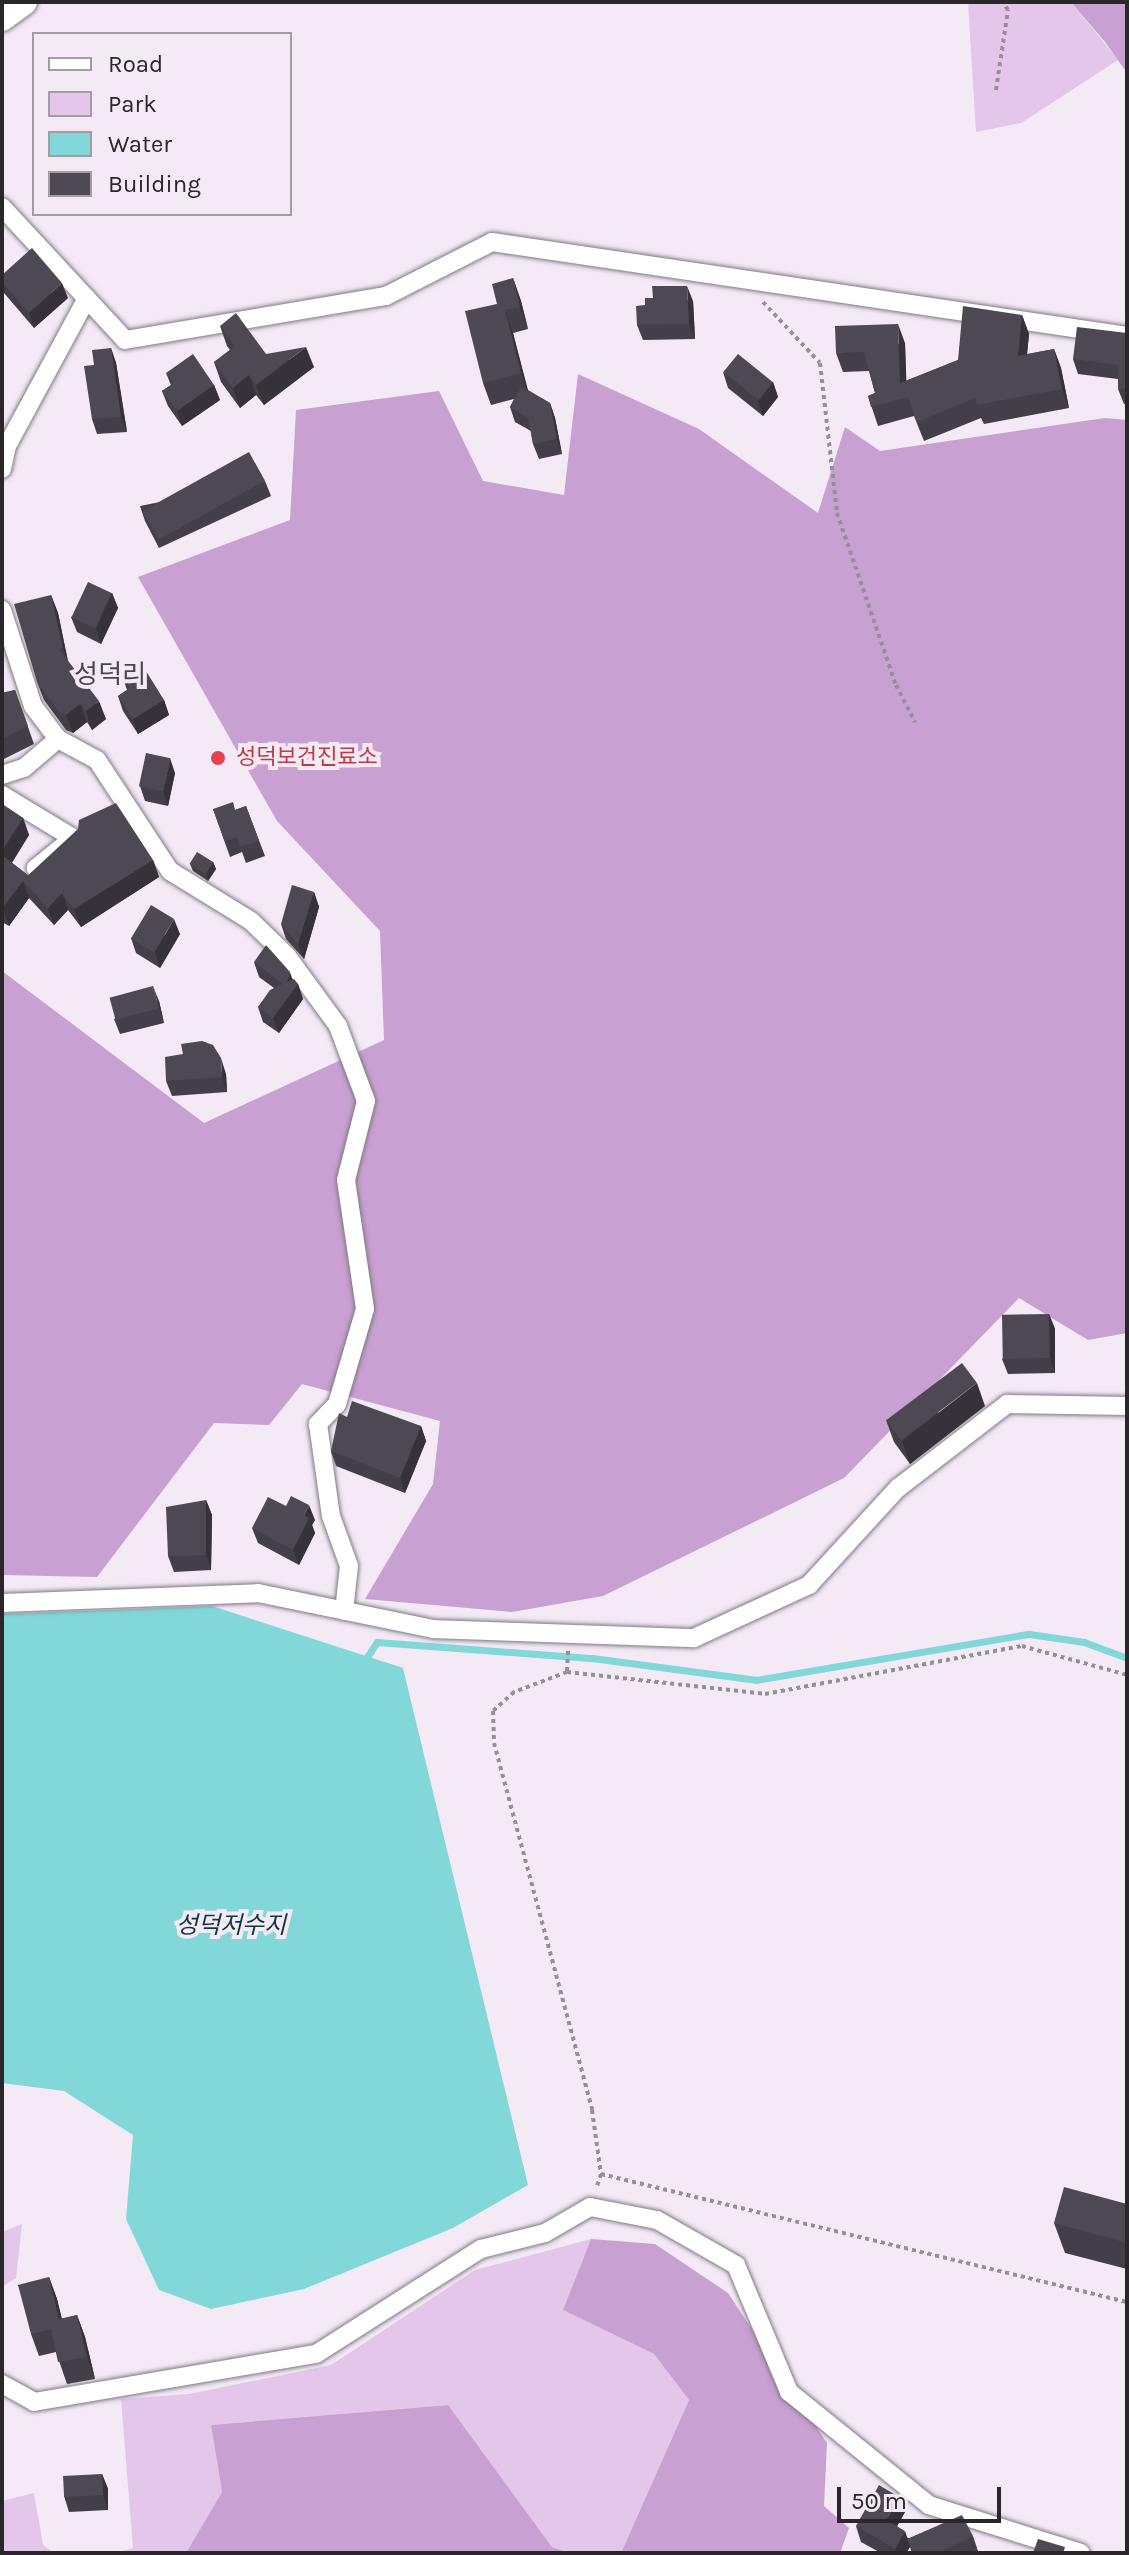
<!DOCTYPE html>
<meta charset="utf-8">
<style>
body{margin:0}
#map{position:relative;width:1129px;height:2555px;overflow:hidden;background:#f3eaf6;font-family:Karla,"Noto Sans KR",sans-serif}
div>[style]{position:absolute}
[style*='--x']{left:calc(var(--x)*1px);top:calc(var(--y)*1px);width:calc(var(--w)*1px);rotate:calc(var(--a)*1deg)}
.green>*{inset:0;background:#e3c6ea}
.forest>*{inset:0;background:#c8a0d2}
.water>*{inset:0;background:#82d7d9}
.stream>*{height:7px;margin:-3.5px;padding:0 3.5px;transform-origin:3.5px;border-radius:3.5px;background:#82d7d9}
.path>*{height:4px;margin-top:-2px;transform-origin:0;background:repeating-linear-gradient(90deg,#968f98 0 4px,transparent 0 8px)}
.roads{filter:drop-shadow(0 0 2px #817983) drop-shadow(0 0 2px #817983)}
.street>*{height:18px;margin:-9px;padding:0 9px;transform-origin:9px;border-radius:9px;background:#fff}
.secondary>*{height:26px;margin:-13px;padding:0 13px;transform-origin:13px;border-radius:13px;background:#fff}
.wall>*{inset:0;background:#433e47}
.shaded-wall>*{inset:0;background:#373239}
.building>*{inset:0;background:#4e4852;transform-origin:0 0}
.dots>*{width:22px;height:22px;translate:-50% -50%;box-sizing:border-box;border:4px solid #f3eaf6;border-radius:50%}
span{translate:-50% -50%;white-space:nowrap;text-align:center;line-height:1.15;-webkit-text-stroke:8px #f3eaf6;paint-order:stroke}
.health-label{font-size:22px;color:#be3a42}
.left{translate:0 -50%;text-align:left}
.water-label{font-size:24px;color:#0f383a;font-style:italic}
.quarter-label{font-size:26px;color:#4d454e}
.frame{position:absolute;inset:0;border:4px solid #2a262a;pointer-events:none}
.legend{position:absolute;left:32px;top:32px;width:260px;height:184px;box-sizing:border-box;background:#f3eaf6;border:2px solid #a39ca4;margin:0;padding:10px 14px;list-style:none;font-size:24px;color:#2a262a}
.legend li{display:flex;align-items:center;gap:16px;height:40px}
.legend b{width:40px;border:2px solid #a39ca4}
.scale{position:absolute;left:837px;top:2487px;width:164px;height:36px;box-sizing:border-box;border:4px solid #2a262a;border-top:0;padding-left:10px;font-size:24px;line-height:28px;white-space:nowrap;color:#2a262a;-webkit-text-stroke:6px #f3eaf6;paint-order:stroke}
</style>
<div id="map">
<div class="green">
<i style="clip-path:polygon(968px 2px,1071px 2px,1118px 60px,1021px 123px,976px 132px)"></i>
<i style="clip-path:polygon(22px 2224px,16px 2278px,2px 2287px,2px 2232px)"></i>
<i style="clip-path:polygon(591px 2239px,563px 2310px,654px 2354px,689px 2400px,621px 2553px,569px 2553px,552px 2547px,447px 2405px,211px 2425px,222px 2492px,186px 2553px,116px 2553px,133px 2548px,121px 2399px,189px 2394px,331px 2365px,475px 2270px)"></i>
<i style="clip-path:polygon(34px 2493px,43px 2545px,54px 2553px,2px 2553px,2px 2501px)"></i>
</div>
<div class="forest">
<i style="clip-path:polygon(1071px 2px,1127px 2px,1127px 73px,1105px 42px)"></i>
<i style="clip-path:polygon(578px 374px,699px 429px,818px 513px,845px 427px,880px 451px,1105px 418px,1127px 420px,1127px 1333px,1088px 1340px,1019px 1298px,844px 1478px,603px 1596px,512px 1612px,365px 1599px,433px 1484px,440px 1421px,302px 1384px,269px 1425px,214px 1423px,97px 1577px,2px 1575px,2px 971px,204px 1123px,384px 1040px,380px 931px,277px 821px,138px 577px,290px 520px,296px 410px,439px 391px,483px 481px,564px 495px)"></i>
<i style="clip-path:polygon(591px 2239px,655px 2244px,728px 2293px,827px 2443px,824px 2506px,849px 2528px,840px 2553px,621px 2553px,689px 2400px,654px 2354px,563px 2310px)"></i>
<i style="clip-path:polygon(448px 2405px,552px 2547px,569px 2553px,186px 2553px,222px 2492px,211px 2425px)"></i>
</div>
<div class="water">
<i style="clip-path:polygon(212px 1606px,403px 1668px,528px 2185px,453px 2228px,304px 2289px,211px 2309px,159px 2290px,126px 2219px,133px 2135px,64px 2091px,2px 2083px,2px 1614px)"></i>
</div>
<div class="stream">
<i style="--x:367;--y:1657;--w:18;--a:-56"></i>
<i style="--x:377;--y:1642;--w:216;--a:4.3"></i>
<i style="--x:592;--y:1658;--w:165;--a:7.6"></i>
<i style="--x:756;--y:1680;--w:277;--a:-9.6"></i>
<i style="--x:1029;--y:1634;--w:56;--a:8.3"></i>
<i style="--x:1084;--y:1642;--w:46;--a:20.4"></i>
</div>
<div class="path">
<i style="--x:996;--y:90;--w:81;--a:-81.5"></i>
<i style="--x:1008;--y:10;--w:9;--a:-122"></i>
<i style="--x:763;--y:302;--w:83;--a:46.9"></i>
<i style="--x:820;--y:363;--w:151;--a:83.5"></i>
<i style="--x:837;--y:513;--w:182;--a:71.1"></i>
<i style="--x:896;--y:685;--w:42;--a:62.8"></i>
<i style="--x:568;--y:1651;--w:21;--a:93"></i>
<i style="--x:567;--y:1672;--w:199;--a:6.3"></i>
<i style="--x:765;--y:1694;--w:261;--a:-10.6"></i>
<i style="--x:1022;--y:1646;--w:109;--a:15.4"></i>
<i style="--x:567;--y:1672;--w:57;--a:159.3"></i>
<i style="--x:514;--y:1692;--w:28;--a:138"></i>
<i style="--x:493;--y:1711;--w:32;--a:88"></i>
<i style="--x:494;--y:1743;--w:380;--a:75"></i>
<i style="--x:592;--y:2110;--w:65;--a:82"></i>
<i style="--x:601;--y:2174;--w:16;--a:108"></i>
<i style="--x:601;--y:2174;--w:541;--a:13.68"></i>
</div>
<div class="roads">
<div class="street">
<i style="--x:2;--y:207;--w:181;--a:47.2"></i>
<i style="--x:125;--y:340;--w:265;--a:-9.6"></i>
<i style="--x:386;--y:296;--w:119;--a:-27"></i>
<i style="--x:492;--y:242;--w:642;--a:8.42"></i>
<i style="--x:2;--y:469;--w:24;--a:-78"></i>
<i style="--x:7;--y:446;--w:168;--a:-61.6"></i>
<i style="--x:2;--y:610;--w:101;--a:72.1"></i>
<i style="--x:33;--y:706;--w:41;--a:52.9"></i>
<i style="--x:58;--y:739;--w:44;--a:28.3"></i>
<i style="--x:97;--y:760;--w:133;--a:56.7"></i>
<i style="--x:170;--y:871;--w:95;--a:31.7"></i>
<i style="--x:251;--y:921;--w:50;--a:44.2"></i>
<i style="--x:287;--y:956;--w:87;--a:53.9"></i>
<i style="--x:338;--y:1026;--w:80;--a:69.5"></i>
<i style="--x:366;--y:1101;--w:81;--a:104.2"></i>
<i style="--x:346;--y:1180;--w:130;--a:81.6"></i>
<i style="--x:365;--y:1309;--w:99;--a:106.4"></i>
<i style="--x:337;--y:1404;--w:28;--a:134"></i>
<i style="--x:318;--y:1424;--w:93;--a:82"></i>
<i style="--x:331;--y:1516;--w:53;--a:70.2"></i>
<i style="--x:349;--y:1566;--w:45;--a:96.3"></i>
<i style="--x:2;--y:775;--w:23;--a:-18"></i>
<i style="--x:24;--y:768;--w:45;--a:-40.5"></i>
<i style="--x:2;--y:795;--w:83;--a:31.2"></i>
<i style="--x:73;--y:838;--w:48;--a:141"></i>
<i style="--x:2;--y:1603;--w:256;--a:-2.2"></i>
<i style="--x:258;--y:1593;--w:179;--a:11.6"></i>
<i style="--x:433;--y:1629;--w:261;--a:2"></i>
<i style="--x:694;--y:1638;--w:127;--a:-24.7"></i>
<i style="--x:809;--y:1585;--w:132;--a:-47.5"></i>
<i style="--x:898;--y:1488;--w:138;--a:-37.6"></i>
<i style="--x:1007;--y:1404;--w:120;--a:1"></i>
<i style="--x:2;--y:2384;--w:37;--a:29"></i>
<i style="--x:34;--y:2402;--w:286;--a:-9.7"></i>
<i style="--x:316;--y:2354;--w:196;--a:-32.5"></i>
<i style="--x:481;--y:2249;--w:66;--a:-14"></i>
<i style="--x:545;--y:2233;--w:52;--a:-30"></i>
<i style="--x:590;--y:2207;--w:68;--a:11"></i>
<i style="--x:657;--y:2220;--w:91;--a:29.7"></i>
<i style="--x:736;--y:2265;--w:138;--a:67.3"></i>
<i style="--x:789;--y:2392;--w:180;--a:38.9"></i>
<i style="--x:929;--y:2505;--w:159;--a:17.5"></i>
</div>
<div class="secondary">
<i style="--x:2;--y:18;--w:27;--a:-36"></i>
</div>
</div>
<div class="wall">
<i style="clip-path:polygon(2px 275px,68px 298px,34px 328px,4px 293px,2px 287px)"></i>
<i style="clip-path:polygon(513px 278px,521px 301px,528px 329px,513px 333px,528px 390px,550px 403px,555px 418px,562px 454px,539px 459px,533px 444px,531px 431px,515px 422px,510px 407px,514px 399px,491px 405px,483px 383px,497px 304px)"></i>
<i style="clip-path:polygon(653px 298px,693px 301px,695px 339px,643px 340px,637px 325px,645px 305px)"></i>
<i style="clip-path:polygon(1022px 315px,1029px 334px,1027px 354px,1054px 349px,1061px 368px,1069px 408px,984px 424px,981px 418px,924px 441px,914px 416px,878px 426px,868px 396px,875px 393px,869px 371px,843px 372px,836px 353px,905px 343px,906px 381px,958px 360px)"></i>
<i style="clip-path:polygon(220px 326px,266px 354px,314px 367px,264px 405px,256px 395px,240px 408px,221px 382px,214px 362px,230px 350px,227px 346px)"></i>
<i style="clip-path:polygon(1127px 333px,1127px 404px,1124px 404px,1118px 389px,1118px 379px,1078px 374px,1073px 359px)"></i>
<i style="clip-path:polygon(111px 348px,116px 363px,127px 432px,97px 434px,92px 419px,94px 365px)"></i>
<i style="clip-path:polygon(723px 372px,773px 382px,778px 397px,763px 416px,728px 388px)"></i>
<i style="clip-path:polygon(166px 373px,214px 385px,220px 400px,182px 426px,168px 406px,162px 391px,171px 385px)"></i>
<i style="clip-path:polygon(265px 481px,271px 496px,159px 548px,145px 521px,140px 506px)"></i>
<i style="clip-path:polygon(112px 593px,118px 608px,101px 644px,77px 632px,71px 617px)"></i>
<i style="clip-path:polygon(51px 595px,58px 613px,68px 662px,106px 719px,92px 730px,87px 722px,73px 733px,66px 730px,44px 700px,37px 682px)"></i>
<i style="clip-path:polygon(122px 675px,164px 700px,169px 715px,138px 734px,123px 711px,118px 696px,127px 690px)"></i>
<i style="clip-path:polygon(15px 690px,34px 744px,2px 760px,2px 693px)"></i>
<i style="clip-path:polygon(175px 773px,168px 806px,145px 801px,140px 786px)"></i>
<i style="clip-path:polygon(2px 804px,23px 818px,29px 835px,12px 863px,28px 876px,153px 860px,159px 877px,81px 927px,68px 910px,54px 925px,29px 898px,9px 926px,2px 922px)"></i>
<i style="clip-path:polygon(246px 806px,265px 856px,246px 863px,242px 852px,230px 857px,213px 809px,235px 810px)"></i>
<i style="clip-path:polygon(213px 862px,216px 869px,208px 881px,193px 871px,190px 864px)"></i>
<i style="clip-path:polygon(314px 892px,319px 907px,304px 959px,286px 939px,281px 924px)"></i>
<i style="clip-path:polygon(180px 934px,160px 968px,136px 953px,131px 938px)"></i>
<i style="clip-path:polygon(254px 962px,292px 979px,298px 984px,303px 999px,279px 1033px,263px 1022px,258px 1007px,274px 988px,259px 977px)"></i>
<i style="clip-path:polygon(159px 1001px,164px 1023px,120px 1034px,114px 1019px)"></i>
<i style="clip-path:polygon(183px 1054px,226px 1074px,227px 1092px,172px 1096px,166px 1081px)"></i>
<i style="clip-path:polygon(1049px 1314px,1055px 1329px,1055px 1373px,1008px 1374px,1002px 1359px)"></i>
<i style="clip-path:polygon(985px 1406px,910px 1464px,894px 1442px,886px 1420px)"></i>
<i style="clip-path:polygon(347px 1417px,421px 1426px,426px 1441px,405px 1493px,336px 1466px,331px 1451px)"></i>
<i style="clip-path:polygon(206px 1500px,212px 1515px,211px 1570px,174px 1572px,168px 1556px)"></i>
<i style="clip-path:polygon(315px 1520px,312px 1525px,315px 1533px,299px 1565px,258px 1543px,252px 1528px)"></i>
<i style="clip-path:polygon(1127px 2204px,1127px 2269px,1065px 2253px,1054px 2223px)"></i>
<i style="clip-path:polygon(49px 2277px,57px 2299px,62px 2319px,77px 2315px,85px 2337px,95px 2379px,67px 2384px,56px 2352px,39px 2356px,31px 2334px)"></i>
<i style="clip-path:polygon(102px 2474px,108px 2489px,108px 2510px,69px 2512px,64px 2496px)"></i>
<i style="clip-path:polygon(905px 2512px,897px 2526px,908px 2538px,973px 2536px,978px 2551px,974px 2553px,912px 2553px,910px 2547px,906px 2553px,881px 2553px,861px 2542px,856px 2526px)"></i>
</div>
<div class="shaded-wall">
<i style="clip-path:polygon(513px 278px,521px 301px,528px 329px,520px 307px)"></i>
<i style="clip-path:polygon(62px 283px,68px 298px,34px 328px,29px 313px)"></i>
<i style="clip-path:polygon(687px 286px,693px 301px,695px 339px,689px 324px)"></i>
<i style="clip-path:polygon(505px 310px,513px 333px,529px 396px,521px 373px)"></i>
<i style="clip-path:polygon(1022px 315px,1029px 334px,1025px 375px,1018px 356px)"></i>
<i style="clip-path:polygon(898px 324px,905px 343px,907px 398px,900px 383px)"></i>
<i style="clip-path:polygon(306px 347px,314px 367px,264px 405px,256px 385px)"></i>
<i style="clip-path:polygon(111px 348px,116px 363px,127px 432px,121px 417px)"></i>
<i style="clip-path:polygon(1054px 349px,1061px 368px,1069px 408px,1062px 389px)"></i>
<i style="clip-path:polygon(249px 375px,256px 395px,240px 408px,233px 388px)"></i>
<i style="clip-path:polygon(773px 382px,778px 397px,763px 416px,758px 401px)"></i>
<i style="clip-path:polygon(214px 385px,220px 400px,182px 426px,177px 411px)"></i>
<i style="clip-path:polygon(550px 403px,555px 418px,562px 454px,557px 439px)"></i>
<i style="clip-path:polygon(112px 593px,118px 608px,101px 644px,96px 629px)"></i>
<i style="clip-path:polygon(51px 595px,58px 613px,69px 666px,63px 648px)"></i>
<i style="clip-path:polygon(164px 700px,169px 715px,138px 734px,133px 719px)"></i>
<i style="clip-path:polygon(99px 701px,106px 719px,92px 730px,86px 711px)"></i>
<i style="clip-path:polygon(80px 704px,87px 722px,73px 733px,66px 715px)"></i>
<i style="clip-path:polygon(170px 758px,175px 773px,168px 806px,163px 791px)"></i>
<i style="clip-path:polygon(23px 818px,29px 835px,6px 871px,2px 860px,2px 851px)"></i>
<i style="clip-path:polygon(153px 860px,159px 877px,81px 927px,74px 909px)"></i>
<i style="clip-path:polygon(213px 862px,216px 869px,208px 881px,206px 873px)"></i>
<i style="clip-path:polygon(23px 881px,29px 898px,9px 926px,3px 908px)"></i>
<i style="clip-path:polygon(314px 892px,319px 907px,304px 959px,298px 944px)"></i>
<i style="clip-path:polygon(62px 893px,68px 910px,54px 925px,48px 908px)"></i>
<i style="clip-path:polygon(174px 919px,180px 934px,160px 968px,155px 952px)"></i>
<i style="clip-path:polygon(290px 972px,295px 987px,298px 984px,303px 999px,279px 1033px,273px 1018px)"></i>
<i style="clip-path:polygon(153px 986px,159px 1001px,164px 1023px,159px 1008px)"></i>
<i style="clip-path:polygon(221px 1058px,226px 1074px,227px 1092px,222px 1077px)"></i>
<i style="clip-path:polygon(1049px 1314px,1055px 1329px,1055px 1373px,1050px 1358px)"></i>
<i style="clip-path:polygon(977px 1383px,985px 1406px,910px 1464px,902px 1441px)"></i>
<i style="clip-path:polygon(421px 1426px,426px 1441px,405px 1493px,400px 1478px)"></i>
<i style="clip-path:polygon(206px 1500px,212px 1515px,211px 1570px,206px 1555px)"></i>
<i style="clip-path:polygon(309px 1505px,315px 1520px,312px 1525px,315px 1533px,299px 1565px,293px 1550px,304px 1515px)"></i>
<i style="clip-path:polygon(49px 2277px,57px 2299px,67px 2342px,59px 2319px)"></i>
<i style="clip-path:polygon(77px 2315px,85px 2337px,95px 2379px,87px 2357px)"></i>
<i style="clip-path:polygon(102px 2474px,108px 2489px,108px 2510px,103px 2495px)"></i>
<i style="clip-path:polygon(899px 2497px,905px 2512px,892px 2535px,886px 2520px)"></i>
<i style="clip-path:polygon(905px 2531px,910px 2546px,907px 2539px,910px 2547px,906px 2553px,896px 2553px,895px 2549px)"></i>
</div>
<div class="building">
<i style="clip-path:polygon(32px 248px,62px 283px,29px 313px,2px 282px,2px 275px)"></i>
<i style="clip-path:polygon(513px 278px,520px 307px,505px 310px,521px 373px,483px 383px,465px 311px,497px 304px,492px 284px)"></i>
<i style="clip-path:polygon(652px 286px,687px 286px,689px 324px,637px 325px,636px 306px,645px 305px,645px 298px,653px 298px)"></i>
<i style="clip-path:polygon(963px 306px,1022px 315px,1018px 356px,1054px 349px,1062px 389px,977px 405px,975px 398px,917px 422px,908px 397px,871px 407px,868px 396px,875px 393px,864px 352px,836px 353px,835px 326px,898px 324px,900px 383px,958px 360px)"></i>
<i style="clip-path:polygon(236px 313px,266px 354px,306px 347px,256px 385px,249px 375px,233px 388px,214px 362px,235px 346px,220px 326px)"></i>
<i style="clip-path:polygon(1077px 327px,1127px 333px,1126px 355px,1127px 355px,1127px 388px,1118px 389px,1118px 365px,1073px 359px)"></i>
<i style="clip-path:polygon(111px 348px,121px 417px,92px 419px,84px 366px,94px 365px,92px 350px)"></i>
<i style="clip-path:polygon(193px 354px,214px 385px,177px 411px,162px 391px,174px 383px,166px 373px)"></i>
<i style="left:738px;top:354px;width:45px;height:23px;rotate:39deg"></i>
<i style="clip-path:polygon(521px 387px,550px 403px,557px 439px,533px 444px,528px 418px,510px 407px)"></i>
<i style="left:249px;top:452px;width:33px;height:122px;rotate:61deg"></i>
<i style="left:88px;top:582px;width:26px;height:39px;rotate:25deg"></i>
<i style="clip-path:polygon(51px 595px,63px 648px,59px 649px,99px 701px,86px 711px,80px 704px,66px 715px,59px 712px,37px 682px,14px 604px)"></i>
<i style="clip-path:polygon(141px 663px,164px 700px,133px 719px,118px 696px,130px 688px,122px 675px)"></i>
<i style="clip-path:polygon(15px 690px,28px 726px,2px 739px,2px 693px)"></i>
<i style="left:146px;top:753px;width:25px;height:34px;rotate:12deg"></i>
<i style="clip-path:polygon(233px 802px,235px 810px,246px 806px,259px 841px,240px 847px,236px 837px,225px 842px,213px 809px)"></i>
<i style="clip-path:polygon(116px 803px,153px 860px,74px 909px,62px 893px,48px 908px,23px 881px,2px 908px,2px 855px,28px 875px,24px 879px,78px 829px,79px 820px)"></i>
<i style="clip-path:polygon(2px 804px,23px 818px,2px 851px)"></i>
<i style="left:197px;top:852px;width:19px;height:14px;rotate:32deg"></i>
<i style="clip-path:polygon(292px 885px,314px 892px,298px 944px,281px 924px)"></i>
<i style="left:151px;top:905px;width:27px;height:39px;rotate:31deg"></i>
<i style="clip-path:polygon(266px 945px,290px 972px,287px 982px,294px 979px,298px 984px,273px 1018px,258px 1007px,270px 990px,283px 984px,254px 962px)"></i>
<i style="left:153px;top:986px;width:23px;height:45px;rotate:75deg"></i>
<i style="clip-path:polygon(202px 1041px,213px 1045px,221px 1058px,222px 1077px,166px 1081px,165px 1057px,183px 1054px,181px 1044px)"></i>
<i style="left:1049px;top:1314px;width:44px;height:47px;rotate:89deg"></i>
<i style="left:962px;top:1363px;width:25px;height:95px;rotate:53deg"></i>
<i style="clip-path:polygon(352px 1401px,421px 1426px,400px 1478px,331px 1451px,339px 1413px,347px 1417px)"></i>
<i style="clip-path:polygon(291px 1496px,309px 1505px,304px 1515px,309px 1518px,293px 1550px,252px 1528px,268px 1497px,286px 1506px)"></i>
<i style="clip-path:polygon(206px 1500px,206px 1555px,168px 1556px,166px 1507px)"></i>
<i style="clip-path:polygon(1064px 2187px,1127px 2204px,1127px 2243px,1054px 2223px)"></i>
<i style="clip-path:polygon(49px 2277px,59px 2319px,77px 2315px,87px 2357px,58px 2362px,51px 2329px,31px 2334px,18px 2285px)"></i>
<i style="left:102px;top:2474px;width:21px;height:39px;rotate:87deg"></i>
<i style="clip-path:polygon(879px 2485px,899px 2497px,886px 2520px,905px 2531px,895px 2549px,856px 2526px)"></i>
<i style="clip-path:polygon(962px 2515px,973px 2536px,939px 2553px,914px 2553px,907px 2539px)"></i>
<i style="clip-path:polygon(1038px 2539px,1065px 2547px,1063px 2553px,1033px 2553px)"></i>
</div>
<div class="dots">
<i style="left:218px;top:758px;background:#e0444e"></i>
</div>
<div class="health-label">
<span class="left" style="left:236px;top:758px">성덕보건진료소</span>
</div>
<div class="water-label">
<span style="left:231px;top:1926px">성덕저수지</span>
</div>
<div class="quarter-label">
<span style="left:110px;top:675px">성덕리</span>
</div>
<div class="frame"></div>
<ul class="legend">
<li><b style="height:10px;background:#fff"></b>Road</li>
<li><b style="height:22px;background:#e3c6ea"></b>Park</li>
<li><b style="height:22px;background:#82d7d9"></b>Water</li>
<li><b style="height:22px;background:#4e4852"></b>Building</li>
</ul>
<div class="scale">50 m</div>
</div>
